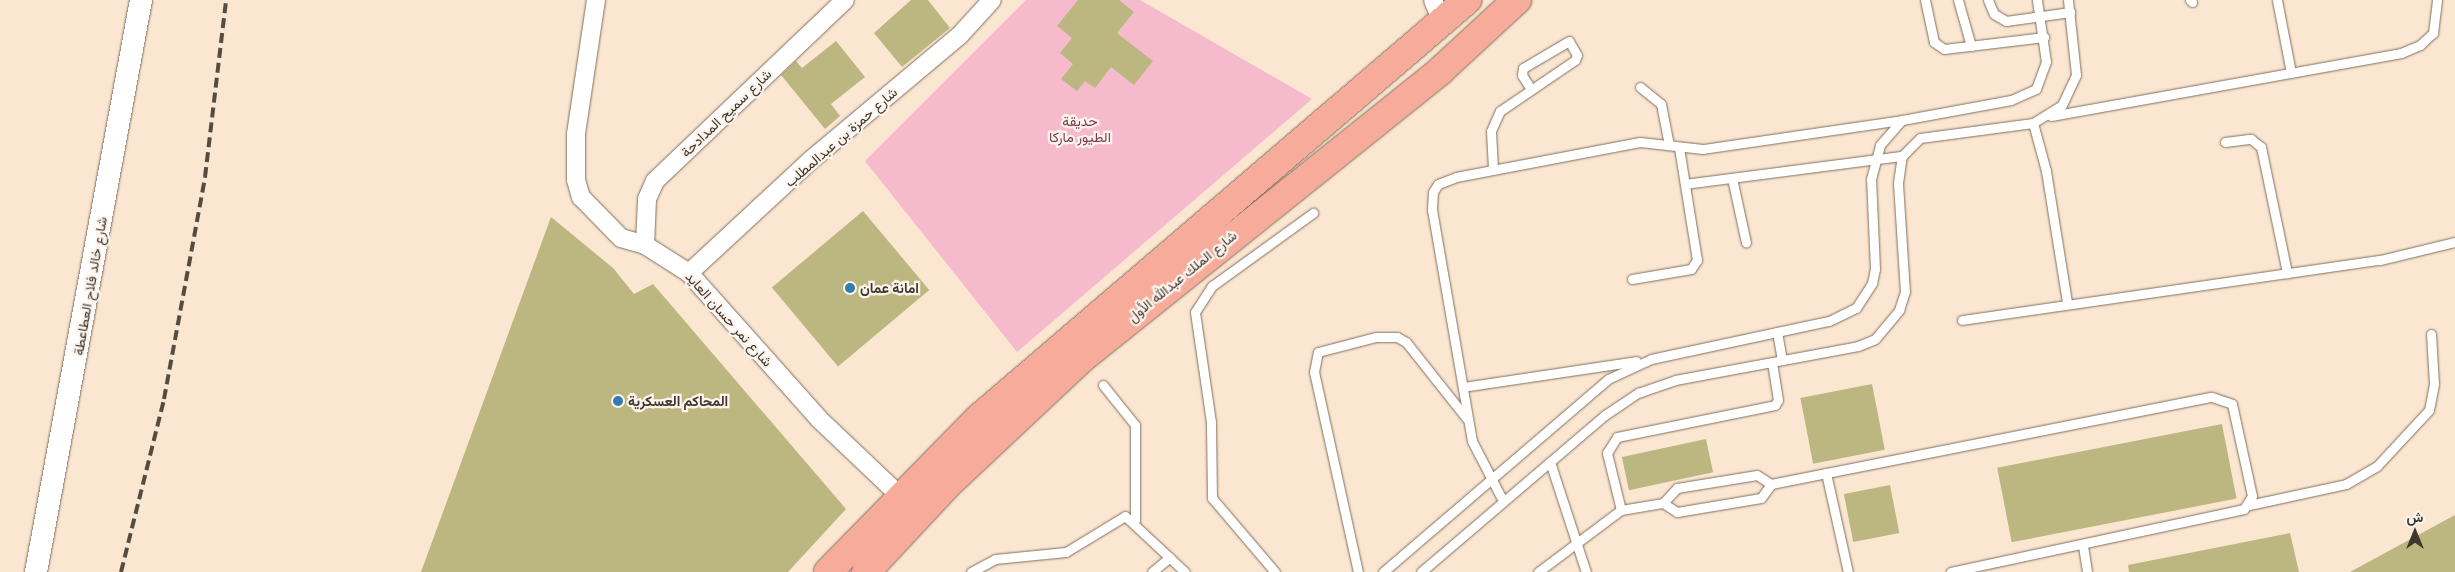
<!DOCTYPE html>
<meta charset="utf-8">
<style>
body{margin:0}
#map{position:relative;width:2455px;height:572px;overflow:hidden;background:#fae6d1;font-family:"DM Sans",Vazirmatn,sans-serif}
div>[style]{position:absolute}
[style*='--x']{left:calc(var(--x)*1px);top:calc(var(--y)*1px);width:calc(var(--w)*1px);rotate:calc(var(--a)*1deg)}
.green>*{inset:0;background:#f5bacb}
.building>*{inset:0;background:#bcb781;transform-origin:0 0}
.roads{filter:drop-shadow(0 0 1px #806f5d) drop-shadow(0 0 1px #806f5d)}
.service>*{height:9px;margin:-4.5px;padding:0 4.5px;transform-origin:4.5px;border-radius:4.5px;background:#fff}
.minor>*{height:18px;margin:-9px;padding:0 9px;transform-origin:9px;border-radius:9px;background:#fff}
.tertiary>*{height:22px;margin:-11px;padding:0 11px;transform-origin:11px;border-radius:11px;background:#fff}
.primary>*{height:28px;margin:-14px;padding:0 14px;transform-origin:14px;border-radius:14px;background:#f7ab9a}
.rail>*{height:4px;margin-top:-2px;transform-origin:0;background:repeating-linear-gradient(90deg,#544c41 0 10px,transparent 0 15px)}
.dots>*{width:14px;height:14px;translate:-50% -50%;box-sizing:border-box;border:2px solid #fdf5ed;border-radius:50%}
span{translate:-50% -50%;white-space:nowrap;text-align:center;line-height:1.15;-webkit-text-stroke:4.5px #fdf5ed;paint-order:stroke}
.street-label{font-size:14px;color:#3e372e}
.park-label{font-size:14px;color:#7d3650}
.poi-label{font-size:14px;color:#3e372e;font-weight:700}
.left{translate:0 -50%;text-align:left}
.north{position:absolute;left:2390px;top:507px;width:50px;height:50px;-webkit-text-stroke:4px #fdf5ed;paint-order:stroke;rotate:0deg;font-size:14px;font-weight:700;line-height:20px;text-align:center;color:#3e372e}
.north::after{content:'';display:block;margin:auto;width:18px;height:22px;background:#3e372e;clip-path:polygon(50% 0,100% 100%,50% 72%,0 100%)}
</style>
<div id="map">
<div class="green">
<i style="clip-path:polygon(1026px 0,1140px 0,1312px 99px,1017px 352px,865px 161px)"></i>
</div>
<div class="building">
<i style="clip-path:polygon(911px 0,928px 0,950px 28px,902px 67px,874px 33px)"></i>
<i style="clip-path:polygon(1078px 0,1119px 0,1134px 12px,1117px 33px,1153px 61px,1134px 85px,1111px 67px,1095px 88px,1085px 81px,1077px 91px,1061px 79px,1073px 64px,1060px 53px,1072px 38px,1057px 26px)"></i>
<i style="clip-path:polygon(836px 41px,865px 77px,831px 104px,840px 116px,825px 129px,781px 75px,796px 61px,802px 68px)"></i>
<i style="left:863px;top:211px;width:103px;height:119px;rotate:50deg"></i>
<i style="clip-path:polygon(551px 217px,613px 268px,634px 294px,653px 284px,846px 509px,788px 572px,421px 572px)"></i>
<i style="left:1872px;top:384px;width:67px;height:73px;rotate:79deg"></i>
<i style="left:2222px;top:424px;width:76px;height:229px;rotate:79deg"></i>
<i style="left:1706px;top:439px;width:34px;height:86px;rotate:78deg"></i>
<i style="left:1890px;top:485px;width:49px;height:47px;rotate:79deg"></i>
<i style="clip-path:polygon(2455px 515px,2455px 572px,2350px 572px)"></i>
<i style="clip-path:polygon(2290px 533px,2299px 572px,2129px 572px,2128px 565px)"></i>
</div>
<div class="roads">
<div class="service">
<i style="--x:1925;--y:0;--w:43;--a:77.9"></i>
<i style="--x:1934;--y:42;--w:12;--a:35"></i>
<i style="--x:1944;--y:49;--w:101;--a:-6.8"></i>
<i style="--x:1958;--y:0;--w:48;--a:74.2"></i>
<i style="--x:1988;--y:0;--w:15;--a:67"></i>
<i style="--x:1994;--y:14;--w:14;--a:30"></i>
<i style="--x:2006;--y:21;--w:65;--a:-8"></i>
<i style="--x:2190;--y:0;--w:3;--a:45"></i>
<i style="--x:2277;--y:0;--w:74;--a:79.1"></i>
<i style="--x:1640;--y:87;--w:27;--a:39"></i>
<i style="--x:1661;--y:104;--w:42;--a:79"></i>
<i style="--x:2051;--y:116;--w:356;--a:-10.2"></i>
<i style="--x:2401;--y:53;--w:21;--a:-23"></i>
<i style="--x:2420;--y:45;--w:18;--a:-43"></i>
<i style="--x:2433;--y:33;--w:33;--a:-83"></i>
<i style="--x:2033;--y:123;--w:50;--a:74.8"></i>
<i style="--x:2046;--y:171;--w:133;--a:80.9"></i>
<i style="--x:2225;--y:142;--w:26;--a:-7"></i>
<i style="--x:2251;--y:139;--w:13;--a:39"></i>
<i style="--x:2261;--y:147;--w:129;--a:78.3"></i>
<i style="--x:1493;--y:169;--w:38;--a:-93"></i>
<i style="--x:1491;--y:131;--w:22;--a:-66"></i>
<i style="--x:1500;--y:111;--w:91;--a:-34.2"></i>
<i style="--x:1575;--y:60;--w:5;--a:-68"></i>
<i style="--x:1577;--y:55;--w:16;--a:-120"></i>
<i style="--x:1569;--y:41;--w:53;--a:149.6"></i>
<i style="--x:1523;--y:68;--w:7;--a:98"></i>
<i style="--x:1522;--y:75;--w:15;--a:58"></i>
<i style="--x:1732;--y:178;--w:66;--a:77.8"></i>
<i style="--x:1685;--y:184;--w:219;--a:-7.4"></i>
<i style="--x:1632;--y:279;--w:60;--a:-9.6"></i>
<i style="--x:1691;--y:269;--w:11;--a:-56"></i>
<i style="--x:1697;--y:260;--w:114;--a:-99.1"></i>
<i style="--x:1962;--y:320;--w:422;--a:-8.2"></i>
<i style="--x:2380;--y:260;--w:77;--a:-13.5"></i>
<i style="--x:1777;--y:332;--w:28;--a:80"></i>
<i style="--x:1103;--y:385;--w:51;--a:51.3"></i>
<i style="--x:1135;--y:425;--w:95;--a:90"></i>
<i style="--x:1463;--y:387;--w:175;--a:-8.5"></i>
<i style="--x:1550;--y:462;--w:116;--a:71.9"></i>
<i style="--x:1826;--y:473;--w:101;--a:77.5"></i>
<i style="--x:1771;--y:484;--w:449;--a:-11.2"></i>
<i style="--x:2212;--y:397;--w:21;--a:19"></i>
<i style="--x:2232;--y:404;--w:94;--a:77.7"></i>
<i style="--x:2252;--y:496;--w:15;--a:122"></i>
<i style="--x:2244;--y:509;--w:300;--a:167.9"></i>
<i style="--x:1503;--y:501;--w:68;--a:-117.3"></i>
<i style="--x:1472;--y:441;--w:234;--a:-99.8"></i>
<i style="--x:1432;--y:210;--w:18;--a:-87"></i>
<i style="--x:1433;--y:192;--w:9;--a:-58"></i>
<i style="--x:1438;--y:184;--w:19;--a:-21"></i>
<i style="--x:1456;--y:177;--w:187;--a:-10.8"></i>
<i style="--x:1640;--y:142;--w:63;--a:6.3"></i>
<i style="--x:1703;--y:149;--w:201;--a:-8.3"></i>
<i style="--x:1663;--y:503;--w:21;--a:-47"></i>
<i style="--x:1677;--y:488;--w:81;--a:-9.2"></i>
<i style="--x:1757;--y:475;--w:17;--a:33"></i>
<i style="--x:1663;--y:503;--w:17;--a:33"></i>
<i style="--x:1677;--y:512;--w:85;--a:-9.5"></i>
<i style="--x:1761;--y:498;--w:17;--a:-54"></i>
<i style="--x:2249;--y:505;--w:99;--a:-12.2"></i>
<i style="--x:2346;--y:484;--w:36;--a:-30"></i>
<i style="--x:2377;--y:466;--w:76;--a:-47.1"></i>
<i style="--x:2429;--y:410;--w:26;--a:-79"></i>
<i style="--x:2434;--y:384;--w:50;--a:-93.4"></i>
<i style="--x:1621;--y:510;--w:59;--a:-103.8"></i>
<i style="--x:1607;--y:453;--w:19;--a:-58"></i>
<i style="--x:1617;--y:437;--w:161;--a:-11.4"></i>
<i style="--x:1775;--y:405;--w:6;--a:-59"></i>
<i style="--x:1778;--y:400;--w:38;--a:-99"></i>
<i style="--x:2083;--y:546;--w:26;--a:81"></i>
<i style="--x:971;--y:572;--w:27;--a:-28"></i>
<i style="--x:995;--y:559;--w:71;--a:-5.6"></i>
<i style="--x:1066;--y:552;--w:69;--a:-31.4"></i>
<i style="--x:1125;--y:516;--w:82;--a:43"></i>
<i style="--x:1152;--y:572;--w:23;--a:-40"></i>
<i style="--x:1275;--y:572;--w:97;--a:-130.4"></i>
<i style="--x:1212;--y:498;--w:76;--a:-90.8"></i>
<i style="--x:1211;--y:422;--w:111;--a:-98.3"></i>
<i style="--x:1195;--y:312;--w:31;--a:-57"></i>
<i style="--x:1212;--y:286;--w:125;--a:-35.9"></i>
<i style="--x:1358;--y:572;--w:205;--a:-102.4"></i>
<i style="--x:1314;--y:372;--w:20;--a:-79"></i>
<i style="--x:1318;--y:352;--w:60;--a:-14.5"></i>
<i style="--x:1376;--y:337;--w:21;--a:0"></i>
<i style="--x:1397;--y:337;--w:10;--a:29"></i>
<i style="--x:1406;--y:342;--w:98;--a:51.6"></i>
<i style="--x:1383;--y:572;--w:296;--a:-40.6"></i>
<i style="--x:1608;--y:379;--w:47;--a:-24.9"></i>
<i style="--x:1651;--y:359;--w:182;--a:-12.1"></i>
<i style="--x:1829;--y:321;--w:30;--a:-26"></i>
<i style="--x:1856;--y:308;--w:30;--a:-57"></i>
<i style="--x:1872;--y:283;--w:14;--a:-78"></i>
<i style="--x:1875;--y:269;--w:90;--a:-92.5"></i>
<i style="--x:1871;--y:179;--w:35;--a:-75"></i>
<i style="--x:1880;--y:145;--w:33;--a:-49"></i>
<i style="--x:1902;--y:120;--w:111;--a:-10.4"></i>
<i style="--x:2011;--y:100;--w:27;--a:-24"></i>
<i style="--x:2036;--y:89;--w:29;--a:-70"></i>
<i style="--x:2046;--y:62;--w:63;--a:-98.3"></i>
<i style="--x:1421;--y:572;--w:242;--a:-40.5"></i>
<i style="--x:1605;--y:415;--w:40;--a:-34"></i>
<i style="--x:1638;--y:393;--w:39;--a:-19"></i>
<i style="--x:1675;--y:380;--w:186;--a:-10.5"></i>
<i style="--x:1858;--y:346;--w:18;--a:-22"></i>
<i style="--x:1875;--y:339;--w:38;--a:-50"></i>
<i style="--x:1899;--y:310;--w:19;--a:-72"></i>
<i style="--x:1905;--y:292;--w:109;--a:-93.7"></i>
<i style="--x:1898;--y:183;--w:27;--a:-82"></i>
<i style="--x:1902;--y:156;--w:25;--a:-45"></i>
<i style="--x:1920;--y:138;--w:114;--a:-7.6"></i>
<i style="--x:2033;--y:123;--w:34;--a:-32"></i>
<i style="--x:2062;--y:105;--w:33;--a:-65"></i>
<i style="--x:2076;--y:75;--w:75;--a:-96.1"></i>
<i style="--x:1538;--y:572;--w:104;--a:-36.8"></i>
<i style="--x:1621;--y:510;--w:43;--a:-9.5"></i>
</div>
<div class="minor">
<i style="--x:596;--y:0;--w:135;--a:98.5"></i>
<i style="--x:576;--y:134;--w:46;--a:90"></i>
<i style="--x:576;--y:180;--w:18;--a:74"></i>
<i style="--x:581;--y:197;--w:57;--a:45.7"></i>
<i style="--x:621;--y:238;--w:25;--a:16"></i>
<i style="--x:645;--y:245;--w:52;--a:32.5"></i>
<i style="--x:689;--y:273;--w:195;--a:48.3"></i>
<i style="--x:819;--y:419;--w:110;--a:43.5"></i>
<i style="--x:1433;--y:0;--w:24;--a:68"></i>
<i style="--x:645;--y:245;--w:46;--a:-87.5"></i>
<i style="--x:647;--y:199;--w:20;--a:-66"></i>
<i style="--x:655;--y:181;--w:262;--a:-43.6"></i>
<i style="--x:689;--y:273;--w:166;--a:-42.8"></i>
<i style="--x:811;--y:160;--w:194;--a:-40"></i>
<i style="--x:960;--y:35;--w:47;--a:-47.6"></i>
</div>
<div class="tertiary">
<i style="--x:36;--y:572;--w:582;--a:-79.6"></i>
</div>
<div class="primary">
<i style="--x:828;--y:572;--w:216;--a:-45.6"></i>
<i style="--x:979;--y:418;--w:643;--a:-40.58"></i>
<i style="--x:866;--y:572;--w:119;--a:-47"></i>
<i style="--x:947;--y:485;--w:184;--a:-43.2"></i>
<i style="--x:1081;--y:359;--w:460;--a:-38.7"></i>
<i style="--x:1440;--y:71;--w:105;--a:-42.7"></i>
</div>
</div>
<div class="rail">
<i style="--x:121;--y:572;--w:178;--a:-76"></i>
<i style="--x:164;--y:399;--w:226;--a:-79.5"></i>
<i style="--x:205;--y:177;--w:178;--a:-83.2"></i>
</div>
<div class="dots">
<i style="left:850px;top:288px;background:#317db0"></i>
<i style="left:618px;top:401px;background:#317db0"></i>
</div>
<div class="street-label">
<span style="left:726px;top:113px;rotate:-44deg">شارع سميح المدادحة</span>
<span style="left:841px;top:137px;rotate:-41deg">شارع حمزة بن عبدالمطلب</span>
<span style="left:1182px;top:276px;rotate:-39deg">شارع الملك عبدالله الأول</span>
<span style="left:90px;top:286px;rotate:-80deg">شارع خالد فلاح العطاعطة</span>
<span style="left:729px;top:319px;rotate:48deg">شارع نمر حسان العايد</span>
</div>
<div class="park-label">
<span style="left:1080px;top:129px">حديقة<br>الطيور ماركا</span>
</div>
<div class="poi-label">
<span class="left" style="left:860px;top:288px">امانة عمان</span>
<span class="left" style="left:628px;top:401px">المحاكم العسكرية</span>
</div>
<div class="north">ش</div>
</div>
